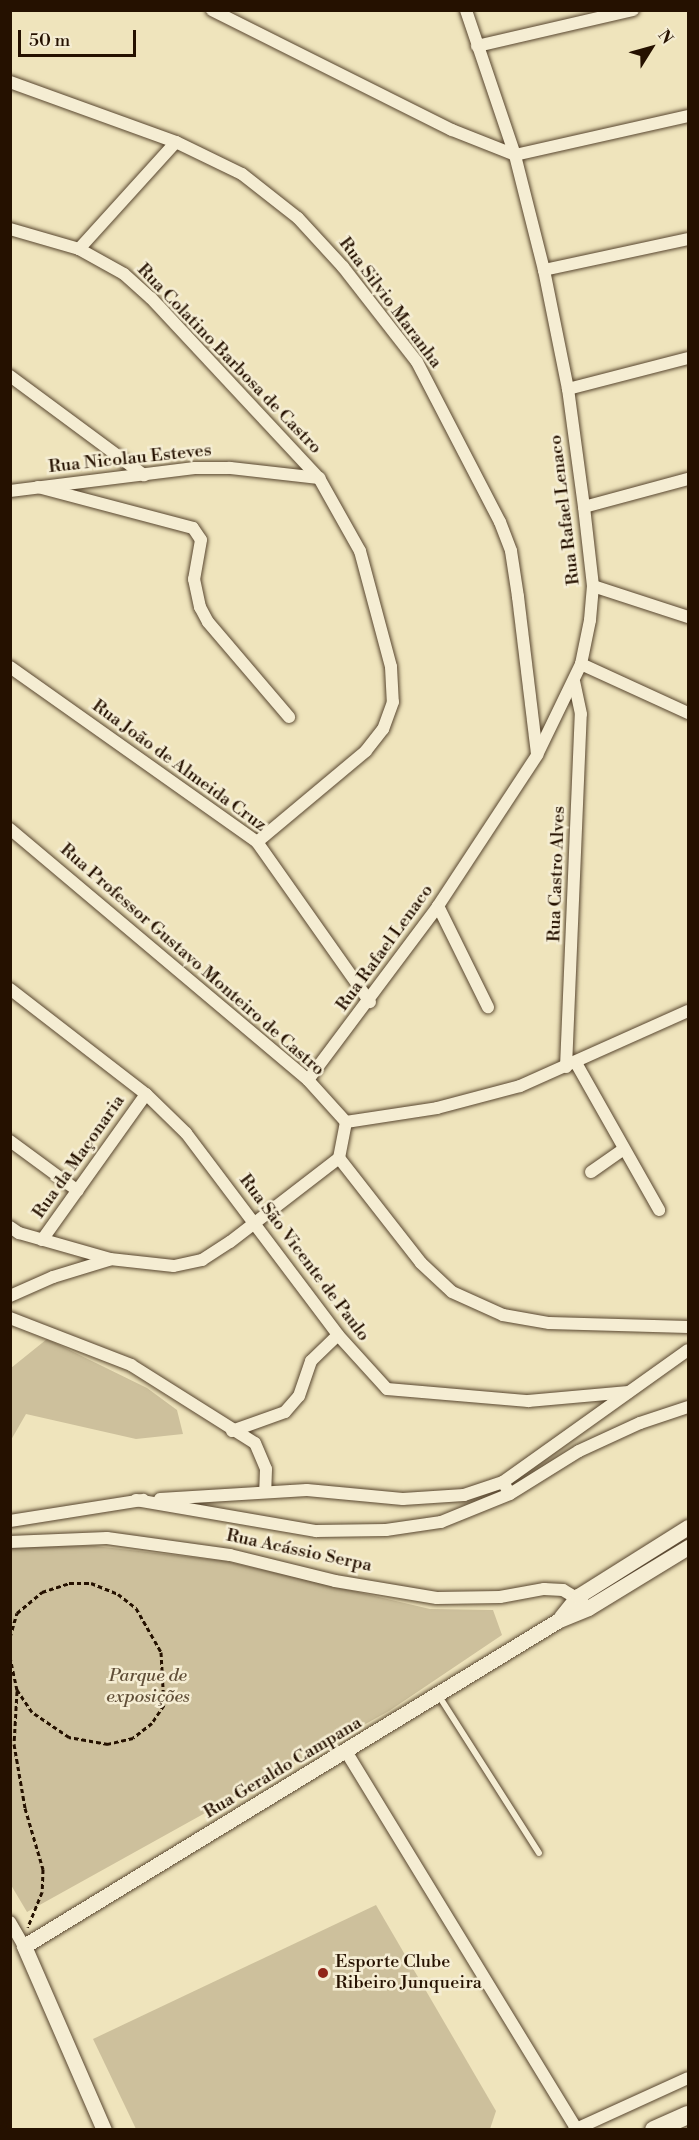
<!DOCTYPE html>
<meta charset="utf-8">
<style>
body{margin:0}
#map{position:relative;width:699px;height:2140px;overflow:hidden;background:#efe4bc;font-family:"Libre Bodoni",serif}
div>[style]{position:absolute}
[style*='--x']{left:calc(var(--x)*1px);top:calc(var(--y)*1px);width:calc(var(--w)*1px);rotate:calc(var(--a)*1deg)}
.green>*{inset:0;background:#cdc09c}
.path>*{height:3px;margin-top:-1.5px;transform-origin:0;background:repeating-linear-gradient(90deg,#251100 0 4.5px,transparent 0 7.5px)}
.roads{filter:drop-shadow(0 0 2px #58462f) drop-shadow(0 0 2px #58462f)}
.service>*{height:6px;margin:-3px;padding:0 3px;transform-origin:3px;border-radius:3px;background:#f5edd3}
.minor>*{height:12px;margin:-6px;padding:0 6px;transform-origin:6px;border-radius:6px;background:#f5edd3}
.tertiary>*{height:15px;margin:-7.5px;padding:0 7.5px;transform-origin:7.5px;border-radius:7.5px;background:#f5edd3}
.secondary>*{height:18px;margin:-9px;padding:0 9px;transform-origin:9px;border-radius:9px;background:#f5edd3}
.dots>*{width:16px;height:16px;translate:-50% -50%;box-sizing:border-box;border:3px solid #f5edd3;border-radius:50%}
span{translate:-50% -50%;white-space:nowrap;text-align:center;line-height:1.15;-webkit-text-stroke:5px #f5edd3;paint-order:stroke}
.street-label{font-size:18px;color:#251100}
.park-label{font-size:18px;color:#604e37;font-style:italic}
.poi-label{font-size:18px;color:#251100}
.left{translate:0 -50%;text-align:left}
.frame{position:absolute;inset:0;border:12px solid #251100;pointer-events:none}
.north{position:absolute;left:621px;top:18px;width:60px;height:60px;-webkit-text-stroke:4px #f5edd3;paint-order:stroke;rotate:53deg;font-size:16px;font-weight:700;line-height:24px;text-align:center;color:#251100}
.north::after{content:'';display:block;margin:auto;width:21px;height:27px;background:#251100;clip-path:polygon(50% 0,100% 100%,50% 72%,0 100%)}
.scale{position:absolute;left:18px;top:30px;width:118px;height:27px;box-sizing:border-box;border:3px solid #251100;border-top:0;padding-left:8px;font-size:18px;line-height:21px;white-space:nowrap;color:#251100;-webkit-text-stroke:4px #f5edd3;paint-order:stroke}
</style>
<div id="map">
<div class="green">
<i style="clip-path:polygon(47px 1339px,147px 1388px,177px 1410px,183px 1434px,136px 1439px,26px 1414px,11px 1440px,11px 1368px)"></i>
<i style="clip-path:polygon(95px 1546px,225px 1561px,430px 1609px,493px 1610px,502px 1635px,389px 1711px,27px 1912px,11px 1885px,11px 1547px)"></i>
<i style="clip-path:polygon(376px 1905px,496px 2111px,490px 2129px,136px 2129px,93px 2039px)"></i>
</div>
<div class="path">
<i style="--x:10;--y:1637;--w:25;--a:-74"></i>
<i style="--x:17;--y:1613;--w:33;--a:-40"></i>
<i style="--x:42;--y:1592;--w:28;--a:-18"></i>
<i style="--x:69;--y:1583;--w:22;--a:0"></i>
<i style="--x:91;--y:1583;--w:29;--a:22"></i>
<i style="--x:118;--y:1594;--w:23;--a:38"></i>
<i style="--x:136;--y:1608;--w:51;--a:60.4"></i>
<i style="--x:161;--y:1652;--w:53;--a:86.8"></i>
<i style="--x:164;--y:1705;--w:22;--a:124"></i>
<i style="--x:152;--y:1723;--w:24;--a:142"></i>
<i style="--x:133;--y:1738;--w:26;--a:167"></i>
<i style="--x:108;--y:1744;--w:40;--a:-170"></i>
<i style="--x:69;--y:1737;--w:45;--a:-146"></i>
<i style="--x:32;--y:1712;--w:27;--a:-124"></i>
<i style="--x:17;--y:1690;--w:35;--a:-102"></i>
<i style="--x:17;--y:1691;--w:53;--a:93.2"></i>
<i style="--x:14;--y:1744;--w:65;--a:80.2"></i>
<i style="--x:25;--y:1808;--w:64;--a:73.6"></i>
<i style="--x:43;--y:1869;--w:23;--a:92"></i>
<i style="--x:42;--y:1892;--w:38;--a:112"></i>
</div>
<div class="roads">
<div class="service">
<i style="--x:439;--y:1696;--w:186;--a:57.5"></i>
</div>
<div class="minor">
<i style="--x:212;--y:10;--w:268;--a:26.6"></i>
<i style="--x:452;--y:130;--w:68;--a:21.6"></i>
<i style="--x:515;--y:155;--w:177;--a:-12.7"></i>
<i style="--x:477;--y:46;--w:160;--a:-13"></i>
<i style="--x:10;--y:82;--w:177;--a:19.9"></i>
<i style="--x:176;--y:142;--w:73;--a:25.9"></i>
<i style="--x:242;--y:174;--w:71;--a:38.2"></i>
<i style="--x:298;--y:218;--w:67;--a:47.4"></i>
<i style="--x:343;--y:267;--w:120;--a:52.1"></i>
<i style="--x:417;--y:362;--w:180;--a:62.6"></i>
<i style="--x:500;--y:522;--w:31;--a:69"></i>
<i style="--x:511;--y:551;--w:47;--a:81.3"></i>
<i style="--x:518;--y:597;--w:158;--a:83.1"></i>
<i style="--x:10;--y:229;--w:72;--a:16.2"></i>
<i style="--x:79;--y:249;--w:51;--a:29.1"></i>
<i style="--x:124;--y:274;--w:36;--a:42"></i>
<i style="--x:151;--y:298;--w:246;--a:47"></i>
<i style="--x:319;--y:478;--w:84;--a:60.7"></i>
<i style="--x:360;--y:551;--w:120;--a:75"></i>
<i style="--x:391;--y:667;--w:35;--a:87"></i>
<i style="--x:393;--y:702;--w:29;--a:110"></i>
<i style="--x:383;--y:729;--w:28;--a:128"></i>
<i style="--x:366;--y:751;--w:142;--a:140.1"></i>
<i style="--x:79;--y:249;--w:144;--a:-47.8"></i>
<i style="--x:544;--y:270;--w:147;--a:-12.1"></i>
<i style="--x:10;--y:376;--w:167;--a:36.5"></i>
<i style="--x:568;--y:389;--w:124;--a:-14.5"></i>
<i style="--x:38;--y:487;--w:160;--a:14.8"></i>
<i style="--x:193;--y:528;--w:14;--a:56"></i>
<i style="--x:201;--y:540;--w:40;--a:100"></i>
<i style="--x:194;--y:579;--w:29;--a:78"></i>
<i style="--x:200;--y:607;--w:17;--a:62"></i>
<i style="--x:208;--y:622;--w:125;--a:49.5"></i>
<i style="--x:10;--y:491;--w:186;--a:-7.1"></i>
<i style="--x:195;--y:468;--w:35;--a:0"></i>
<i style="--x:230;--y:468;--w:90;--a:6.4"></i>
<i style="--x:584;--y:507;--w:108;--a:-15.1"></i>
<i style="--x:593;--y:586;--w:100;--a:18.1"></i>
<i style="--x:581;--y:664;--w:118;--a:24.6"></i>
<i style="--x:10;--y:667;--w:303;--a:35.3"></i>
<i style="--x:257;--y:842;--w:196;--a:54.8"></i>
<i style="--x:10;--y:829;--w:390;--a:40.1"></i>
<i style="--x:308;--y:1080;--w:57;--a:47.9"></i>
<i style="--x:438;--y:906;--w:113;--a:63.7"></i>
<i style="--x:10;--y:989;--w:172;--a:37.7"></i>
<i style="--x:146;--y:1094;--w:56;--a:44.3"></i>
<i style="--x:186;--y:1133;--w:253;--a:53"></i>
<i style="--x:338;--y:1335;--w:73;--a:47.8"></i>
<i style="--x:387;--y:1389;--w:142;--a:4.9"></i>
<i style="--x:528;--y:1401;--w:101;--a:-5.1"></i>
<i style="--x:576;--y:1063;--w:169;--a:60.5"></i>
<i style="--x:566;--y:1067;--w:353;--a:-87.6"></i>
<i style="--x:581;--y:714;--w:33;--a:-102"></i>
<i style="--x:308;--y:1080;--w:217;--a:-53.2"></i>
<i style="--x:438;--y:906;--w:181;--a:-56.7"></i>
<i style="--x:537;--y:755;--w:101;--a:-64.2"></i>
<i style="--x:581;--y:664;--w:45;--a:-78.4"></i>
<i style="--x:590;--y:620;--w:34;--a:-85"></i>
<i style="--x:593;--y:586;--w:80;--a:-96.5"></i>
<i style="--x:584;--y:507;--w:119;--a:-97.7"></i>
<i style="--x:568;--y:389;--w:121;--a:-101.4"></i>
<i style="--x:544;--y:270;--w:119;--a:-104.2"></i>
<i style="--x:515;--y:155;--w:153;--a:-108.7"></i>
<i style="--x:346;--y:1122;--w:37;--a:101"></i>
<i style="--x:339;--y:1158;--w:133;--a:52"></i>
<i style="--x:421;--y:1263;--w:42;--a:43.1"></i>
<i style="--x:452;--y:1292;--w:56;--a:24.3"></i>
<i style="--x:503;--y:1315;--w:47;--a:9.9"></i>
<i style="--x:549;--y:1323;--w:139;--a:1.6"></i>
<i style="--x:346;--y:1122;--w:92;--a:-8.7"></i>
<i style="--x:437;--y:1108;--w:86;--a:-14.8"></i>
<i style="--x:520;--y:1086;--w:184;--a:-24.1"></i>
<i style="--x:10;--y:1141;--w:84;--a:36.3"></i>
<i style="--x:591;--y:1172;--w:39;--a:-35"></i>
<i style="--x:10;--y:1227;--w:11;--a:34"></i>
<i style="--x:19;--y:1233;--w:95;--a:15.9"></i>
<i style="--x:110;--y:1259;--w:64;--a:6.2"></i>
<i style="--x:174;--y:1266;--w:29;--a:-12"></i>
<i style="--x:202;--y:1260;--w:33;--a:-33"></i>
<i style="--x:230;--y:1242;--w:138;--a:-37.6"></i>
<i style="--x:42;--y:1240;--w:179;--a:-54.5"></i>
<i style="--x:10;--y:1296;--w:47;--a:-23.8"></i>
<i style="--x:53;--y:1277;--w:59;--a:-16.9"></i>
<i style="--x:10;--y:1318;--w:130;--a:21.2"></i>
<i style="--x:131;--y:1365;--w:146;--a:32.2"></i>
<i style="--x:255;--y:1443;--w:28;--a:67"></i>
<i style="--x:266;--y:1469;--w:23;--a:92"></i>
<i style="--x:232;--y:1431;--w:56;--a:-19.7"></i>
<i style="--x:285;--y:1412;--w:21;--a:-49"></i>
<i style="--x:299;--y:1396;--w:37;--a:-71"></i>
<i style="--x:311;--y:1361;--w:37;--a:-44"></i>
<i style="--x:507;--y:1489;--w:8;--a:-120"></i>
<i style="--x:503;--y:1482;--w:227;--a:-35.5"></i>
<i style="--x:160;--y:1499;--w:147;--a:-3.5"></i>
<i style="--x:307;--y:1490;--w:96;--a:5.4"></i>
<i style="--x:403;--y:1499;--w:61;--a:-3.8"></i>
<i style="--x:464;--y:1495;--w:41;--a:-18.4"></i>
<i style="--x:136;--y:1500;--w:183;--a:9.8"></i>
<i style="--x:316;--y:1531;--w:70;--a:-0.8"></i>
<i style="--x:386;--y:1530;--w:56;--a:-8.3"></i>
<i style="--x:441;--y:1522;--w:74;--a:-22.1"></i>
<i style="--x:510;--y:1494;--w:81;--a:-31.9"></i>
<i style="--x:579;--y:1451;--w:67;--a:-24.7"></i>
<i style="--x:640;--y:1423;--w:51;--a:-18.4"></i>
<i style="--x:10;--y:1521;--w:135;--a:-9"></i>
<i style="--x:10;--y:1542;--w:97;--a:-2.4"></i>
<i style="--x:107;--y:1538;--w:124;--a:7.9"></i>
<i style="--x:230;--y:1555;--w:108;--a:13.9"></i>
<i style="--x:335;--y:1581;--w:103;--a:9.5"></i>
<i style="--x:437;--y:1598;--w:63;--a:-0.9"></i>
<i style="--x:500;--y:1597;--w:45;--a:-10.3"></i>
<i style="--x:544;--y:1589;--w:19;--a:3"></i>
<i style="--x:563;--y:1590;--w:23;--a:31"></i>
<i style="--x:347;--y:1753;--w:439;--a:58.6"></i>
<i style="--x:10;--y:1922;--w:28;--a:60"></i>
<i style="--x:574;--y:2130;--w:125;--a:-24.5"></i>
</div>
<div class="tertiary">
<i style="--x:561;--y:1617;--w:27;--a:-51"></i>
<i style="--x:578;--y:1596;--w:130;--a:-32.1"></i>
<i style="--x:104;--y:2130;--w:201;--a:-113.5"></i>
<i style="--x:24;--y:1946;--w:626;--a:-31.36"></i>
<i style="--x:559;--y:1620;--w:31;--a:-22"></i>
<i style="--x:588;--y:1608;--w:117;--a:-31.4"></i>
</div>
<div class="secondary">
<i style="--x:654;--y:2130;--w:37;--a:-24"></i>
</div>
</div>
<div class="dots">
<i style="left:323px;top:1973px;background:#8f2418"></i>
</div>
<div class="street-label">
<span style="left:390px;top:303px;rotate:53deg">Rua Silvio Maranha</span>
<span style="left:229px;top:359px;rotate:46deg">Rua Colatino Barbosa de Castro</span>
<span style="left:130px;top:459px;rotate:-6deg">Rua Nicolau Esteves</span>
<span style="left:565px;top:510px;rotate:-97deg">Rua Rafael Lenaco</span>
<span style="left:179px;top:766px;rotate:36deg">Rua João de Almeida Cruz</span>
<span style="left:557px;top:874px;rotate:-88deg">Rua Castro Alves</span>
<span style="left:385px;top:948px;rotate:-54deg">Rua Rafael Lenaco</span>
<span style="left:192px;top:960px;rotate:41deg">Rua Professor Gustavo Monteiro de Castro</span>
<span style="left:79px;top:1157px;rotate:-55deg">Rua da Maçonaria</span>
<span style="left:304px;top:1258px;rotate:53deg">Rua São Vicente de Paulo</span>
<span style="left:299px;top:1551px;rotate:12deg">Rua Acássio Serpa</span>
<span style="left:283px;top:1768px;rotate:-31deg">Rua Geraldo Campana</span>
</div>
<div class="park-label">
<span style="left:148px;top:1687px">Parque de<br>exposições</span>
</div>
<div class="poi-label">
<span class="left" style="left:335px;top:1973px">Esporte Clube<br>Ribeiro Junqueira</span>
</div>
<div class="frame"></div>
<div class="north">N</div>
<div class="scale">50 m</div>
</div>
